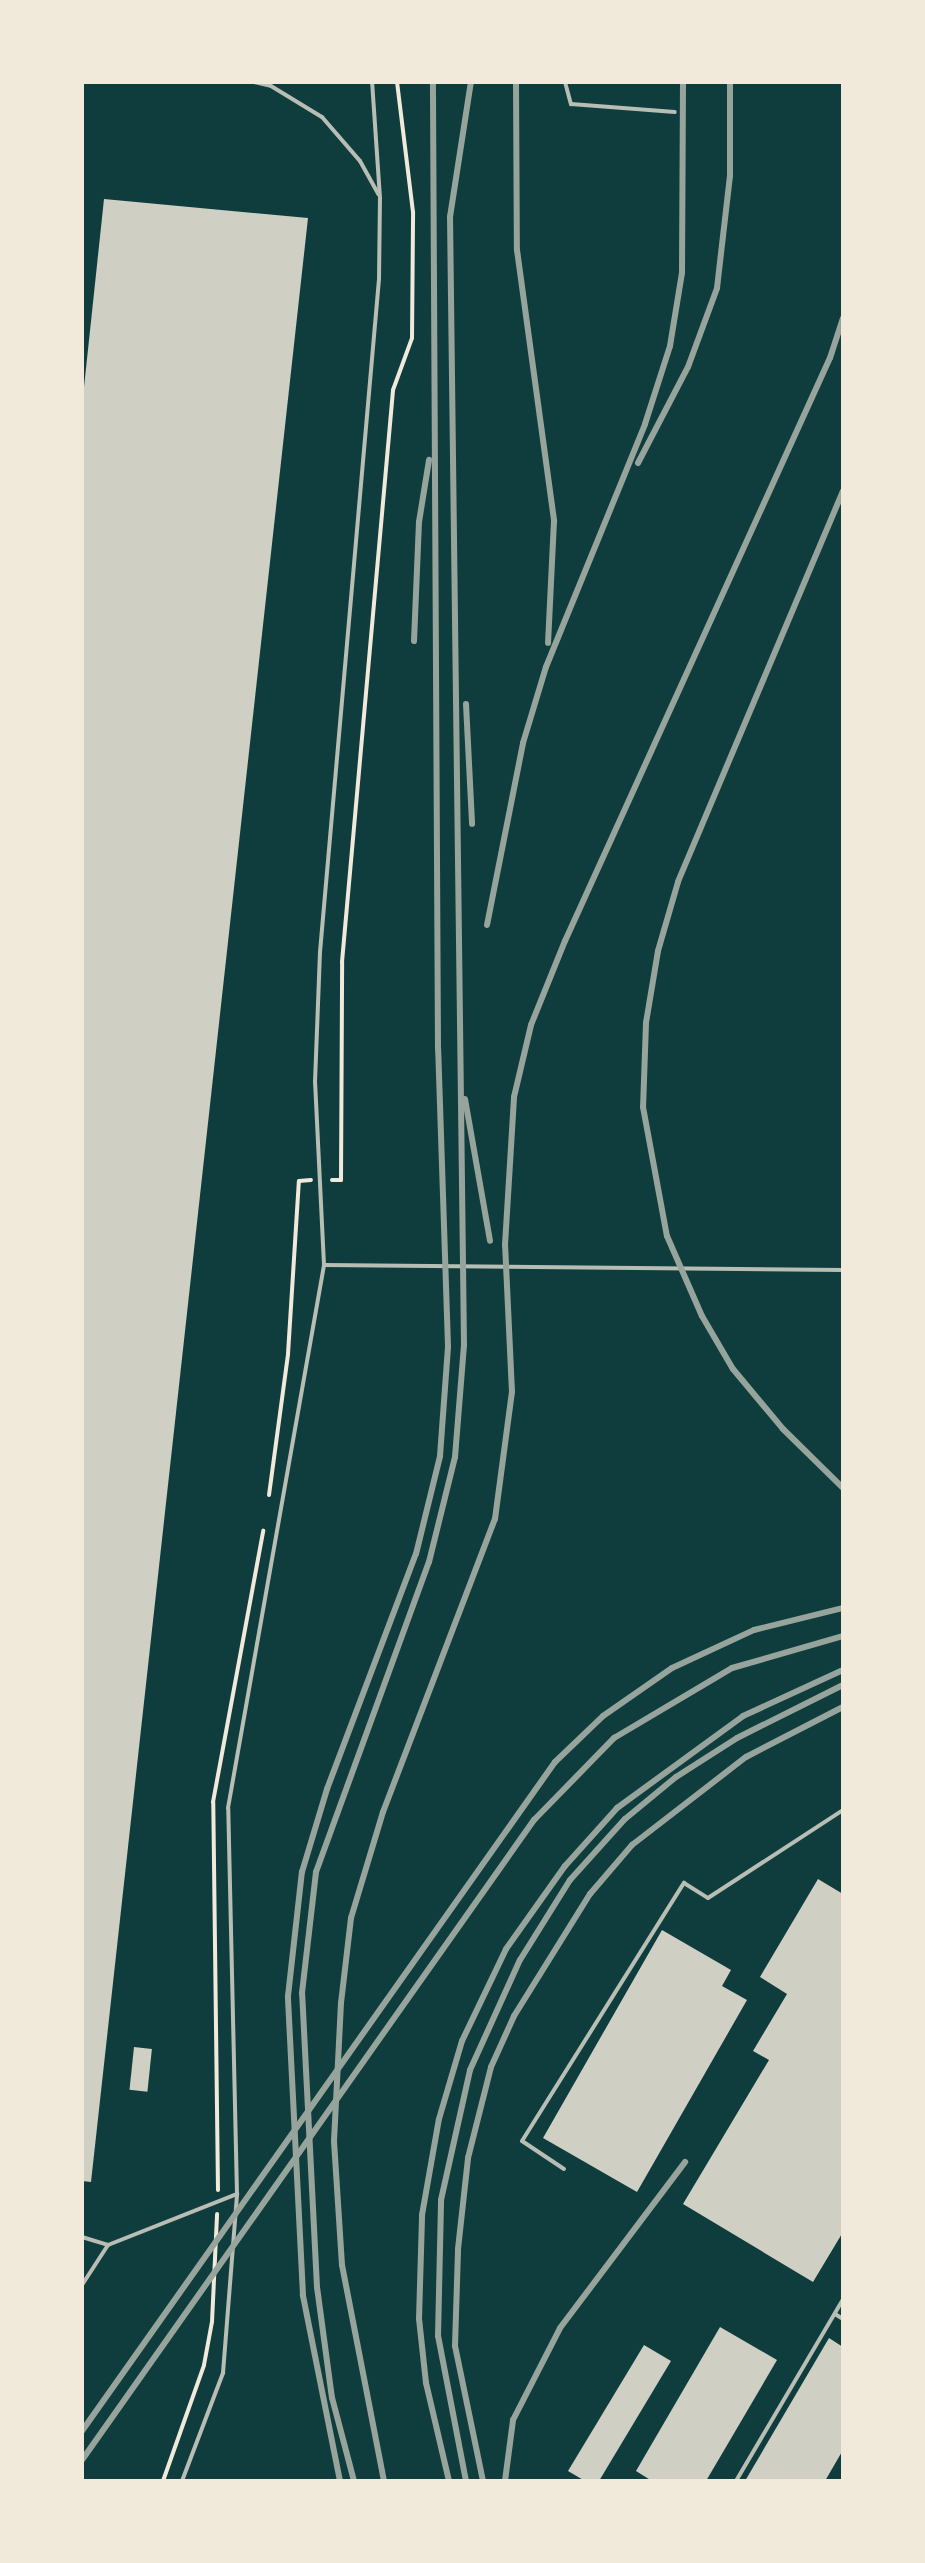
<!DOCTYPE html>
<style>
body{margin:0}
#map{position:relative;width:925px;height:2563px;overflow:hidden;background:#0f3d3e;font-family:Roboto,sans-serif}
div>[style]{position:absolute}
[style*='--x']{left:calc(var(--x)*1px);top:calc(var(--y)*1px);width:calc(var(--w)*1px);rotate:calc(var(--a)*1deg)}
.building>*{inset:0;background:#cfcfc3;transform-origin:0 0}
.path>*{height:4px;margin:-2px;padding:0 2px;transform-origin:2px;border-radius:2px;background:#f1e9da}
.service>*{height:4px;margin:-2px;padding:0 2px;transform-origin:2px;border-radius:2px;background:#b8beb3}
.rail>*{height:6px;margin:-3px;padding:0 3px;transform-origin:3px;border-radius:3px;background:#97a49c}
span{translate:-50% -50%;white-space:nowrap;text-align:center;line-height:1.15;-webkit-text-stroke:6px #f1e9da;paint-order:stroke}
.frame{position:absolute;inset:0;border:84px solid #f1e9da;pointer-events:none}
</style>
<div id="map">
<div class="building">
<i style="clip-path:polygon(104px 199px,308px 218px,91px 2182px,82px 2181px,82px 406px)"></i>
<i style="clip-path:polygon(818px 1879px,843px 1894px,843px 2232px,813px 2282px,683px 2204px,769px 2060px,753px 2051px,787px 1994px,760px 1977px)"></i>
<i style="clip-path:polygon(662px 1930px,731px 1970px,722px 1986px,747px 2000px,637px 2192px,543px 2138px)"></i>
<i style="left:134px;top:2047px;width:18px;height:43px;rotate:6deg"></i>
<i style="clip-path:polygon(720px 2327px,777px 2360px,706px 2481px,652px 2481px,636px 2471px)"></i>
<i style="clip-path:polygon(829px 2338px,843px 2347px,843px 2450px,825px 2481px,745px 2481px)"></i>
<i style="clip-path:polygon(644px 2345px,671px 2361px,599px 2481px,585px 2481px,568px 2471px)"></i>
</div>
<div class="path">
<i style="--x:332;--y:1180;--w:9;--a:0"></i>
<i style="--x:341;--y:1180;--w:218;--a:-89.7"></i>
<i style="--x:342;--y:962;--w:574;--a:-84.9"></i>
<i style="--x:393;--y:390;--w:55;--a:-69.9"></i>
<i style="--x:412;--y:338;--w:126;--a:-89.5"></i>
<i style="--x:413;--y:212;--w:131;--a:-97"></i>
<i style="--x:269;--y:1495;--w:142;--a:-82.3"></i>
<i style="--x:288;--y:1354;--w:173;--a:-86.4"></i>
<i style="--x:299;--y:1181;--w:12;--a:-5"></i>
<i style="--x:218;--y:2190;--w:388;--a:-90.7"></i>
<i style="--x:213;--y:1802;--w:276;--a:-79.5"></i>
<i style="--x:163;--y:2481;--w:123;--a:-70.5"></i>
<i style="--x:204;--y:2365;--w:44;--a:-79.5"></i>
<i style="--x:212;--y:2322;--w:108;--a:-87.3"></i>
</div>
<div class="service">
<i style="--x:254;--y:82;--w:17;--a:13"></i>
<i style="--x:271;--y:86;--w:60;--a:31.3"></i>
<i style="--x:322;--y:117;--w:58;--a:49.2"></i>
<i style="--x:360;--y:161;--w:38;--a:61"></i>
<i style="--x:565;--y:82;--w:23;--a:75"></i>
<i style="--x:571;--y:104;--w:104;--a:4.4"></i>
<i style="--x:324;--y:1265;--w:519;--a:0.55"></i>
<i style="--x:564;--y:2169;--w:50;--a:-146.3"></i>
<i style="--x:522;--y:2141;--w:305;--a:-57.9"></i>
<i style="--x:684;--y:1883;--w:28;--a:32"></i>
<i style="--x:708;--y:1898;--w:161;--a:-33.1"></i>
<i style="--x:82;--y:2237;--w:27;--a:17"></i>
<i style="--x:82;--y:2285;--w:48;--a:-57"></i>
<i style="--x:108;--y:2245;--w:139;--a:-21.6"></i>
<i style="--x:835;--y:2314;--w:9;--a:32"></i>
<i style="--x:182;--y:2481;--w:116;--a:-69.2"></i>
<i style="--x:223;--y:2373;--w:180;--a:-85.5"></i>
<i style="--x:237;--y:2194;--w:386;--a:-91.3"></i>
<i style="--x:228;--y:1808;--w:551;--a:-79.97"></i>
<i style="--x:324;--y:1265;--w:183;--a:-92.8"></i>
<i style="--x:315;--y:1082;--w:130;--a:-87.8"></i>
<i style="--x:320;--y:952;--w:676;--a:-84.99"></i>
<i style="--x:379;--y:279;--w:81;--a:-89.3"></i>
<i style="--x:380;--y:198;--w:116;--a:-93.9"></i>
<i style="--x:736;--y:2481;--w:211;--a:-59.5"></i>
</div>
<div class="rail">
<i style="--x:516;--y:82;--w:168;--a:89.7"></i>
<i style="--x:517;--y:250;--w:274;--a:82.2"></i>
<i style="--x:554;--y:521;--w:122;--a:92.8"></i>
<i style="--x:638;--y:463;--w:108;--a:-62.5"></i>
<i style="--x:688;--y:367;--w:84;--a:-69.8"></i>
<i style="--x:717;--y:288;--w:113;--a:-83.4"></i>
<i style="--x:730;--y:176;--w:94;--a:-90"></i>
<i style="--x:843;--y:491;--w:424;--a:112.9"></i>
<i style="--x:678;--y:882;--w:72;--a:106.2"></i>
<i style="--x:658;--y:951;--w:73;--a:99.5"></i>
<i style="--x:646;--y:1023;--w:84;--a:92"></i>
<i style="--x:643;--y:1107;--w:131;--a:79.5"></i>
<i style="--x:667;--y:1236;--w:87;--a:66.4"></i>
<i style="--x:702;--y:1316;--w:61;--a:59.7"></i>
<i style="--x:733;--y:1369;--w:78;--a:50.2"></i>
<i style="--x:783;--y:1429;--w:84;--a:44.5"></i>
<i style="--x:414;--y:641;--w:119;--a:-87.6"></i>
<i style="--x:419;--y:522;--w:63;--a:-80.8"></i>
<i style="--x:466;--y:704;--w:120;--a:87.1"></i>
<i style="--x:487;--y:925;--w:186;--a:-78.8"></i>
<i style="--x:523;--y:743;--w:79;--a:-73.2"></i>
<i style="--x:546;--y:667;--w:262;--a:-67.8"></i>
<i style="--x:645;--y:424;--w:82;--a:-72.2"></i>
<i style="--x:670;--y:346;--w:74;--a:-80.7"></i>
<i style="--x:682;--y:273;--w:191;--a:-89.7"></i>
<i style="--x:465;--y:1099;--w:144;--a:80"></i>
<i style="--x:82;--y:2431;--w:819;--a:-54.74"></i>
<i style="--x:555;--y:1762;--w:66;--a:-43.8"></i>
<i style="--x:603;--y:1716;--w:84;--a:-34.8"></i>
<i style="--x:672;--y:1668;--w:90;--a:-24.9"></i>
<i style="--x:754;--y:1630;--w:92;--a:-13.9"></i>
<i style="--x:82;--y:2460;--w:784;--a:-54.77"></i>
<i style="--x:534;--y:1820;--w:115;--a:-45.7"></i>
<i style="--x:614;--y:1738;--w:137;--a:-30.7"></i>
<i style="--x:732;--y:1668;--w:116;--a:-16.1"></i>
<i style="--x:340;--y:2481;--w:190;--a:-101.3"></i>
<i style="--x:303;--y:2295;--w:299;--a:-92.9"></i>
<i style="--x:288;--y:1996;--w:125;--a:-83.6"></i>
<i style="--x:302;--y:1872;--w:87;--a:-73.2"></i>
<i style="--x:327;--y:1789;--w:251;--a:-69.3"></i>
<i style="--x:416;--y:1554;--w:101;--a:-76.2"></i>
<i style="--x:440;--y:1456;--w:110;--a:-85.8"></i>
<i style="--x:448;--y:1346;--w:297;--a:-91.9"></i>
<i style="--x:438;--y:1049;--w:967;--a:-90.3"></i>
<i style="--x:354;--y:2481;--w:86;--a:-104.8"></i>
<i style="--x:332;--y:2398;--w:112;--a:-97.7"></i>
<i style="--x:317;--y:2287;--w:294;--a:-92.9"></i>
<i style="--x:302;--y:1993;--w:122;--a:-83.4"></i>
<i style="--x:316;--y:1872;--w:330;--a:-70"></i>
<i style="--x:429;--y:1562;--w:108;--a:-76.1"></i>
<i style="--x:455;--y:1457;--w:112;--a:-85.4"></i>
<i style="--x:464;--y:1345;--w:1128;--a:-90.71"></i>
<i style="--x:450;--y:217;--w:137;--a:-81.2"></i>
<i style="--x:384;--y:2481;--w:220;--a:-101"></i>
<i style="--x:342;--y:2265;--w:124;--a:-93.7"></i>
<i style="--x:334;--y:2141;--w:138;--a:-87.1"></i>
<i style="--x:341;--y:2003;--w:86;--a:-83.3"></i>
<i style="--x:351;--y:1918;--w:111;--a:-73.2"></i>
<i style="--x:383;--y:1812;--w:314;--a:-69.1"></i>
<i style="--x:495;--y:1519;--w:128;--a:-82.4"></i>
<i style="--x:512;--y:1392;--w:147;--a:-92.7"></i>
<i style="--x:505;--y:1245;--w:148;--a:-86.5"></i>
<i style="--x:514;--y:1097;--w:74;--a:-76.7"></i>
<i style="--x:531;--y:1025;--w:91;--a:-68"></i>
<i style="--x:565;--y:941;--w:640;--a:-65.56"></i>
<i style="--x:830;--y:358;--w:42;--a:-72"></i>
<i style="--x:449;--y:2481;--w:101;--a:-103.2"></i>
<i style="--x:426;--y:2383;--w:64;--a:-96.2"></i>
<i style="--x:419;--y:2319;--w:104;--a:-88.3"></i>
<i style="--x:422;--y:2215;--w:97;--a:-80"></i>
<i style="--x:439;--y:2119;--w:81;--a:-73.6"></i>
<i style="--x:462;--y:2041;--w:102;--a:-64.4"></i>
<i style="--x:506;--y:1949;--w:102;--a:-54.6"></i>
<i style="--x:565;--y:1866;--w:78;--a:-48.1"></i>
<i style="--x:617;--y:1808;--w:156;--a:-36.1"></i>
<i style="--x:743;--y:1716;--w:110;--a:-24.7"></i>
<i style="--x:466;--y:2481;--w:148;--a:-100.9"></i>
<i style="--x:438;--y:2336;--w:136;--a:-88.7"></i>
<i style="--x:441;--y:2200;--w:133;--a:-77.4"></i>
<i style="--x:470;--y:2070;--w:121;--a:-65.6"></i>
<i style="--x:520;--y:1960;--w:94;--a:-58"></i>
<i style="--x:570;--y:1880;--w:82;--a:-48"></i>
<i style="--x:625;--y:1819;--w:66;--a:-39.5"></i>
<i style="--x:676;--y:1777;--w:72;--a:-32.6"></i>
<i style="--x:737;--y:1738;--w:119;--a:-26.6"></i>
<i style="--x:483;--y:2481;--w:138;--a:-101.7"></i>
<i style="--x:455;--y:2346;--w:97;--a:-88.2"></i>
<i style="--x:458;--y:2249;--w:92;--a:-83.7"></i>
<i style="--x:468;--y:2158;--w:94;--a:-75.8"></i>
<i style="--x:491;--y:2067;--w:56;--a:-65.7"></i>
<i style="--x:514;--y:2016;--w:144;--a:-58.1"></i>
<i style="--x:590;--y:1894;--w:65;--a:-49.4"></i>
<i style="--x:632;--y:1845;--w:144;--a:-37.7"></i>
<i style="--x:746;--y:1757;--w:109;--a:-27.3"></i>
<i style="--x:505;--y:2481;--w:62;--a:-82.5"></i>
<i style="--x:513;--y:2420;--w:103;--a:-62.9"></i>
<i style="--x:560;--y:2328;--w:208;--a:-53"></i>
</div>
<div class="frame"></div>
</div>
